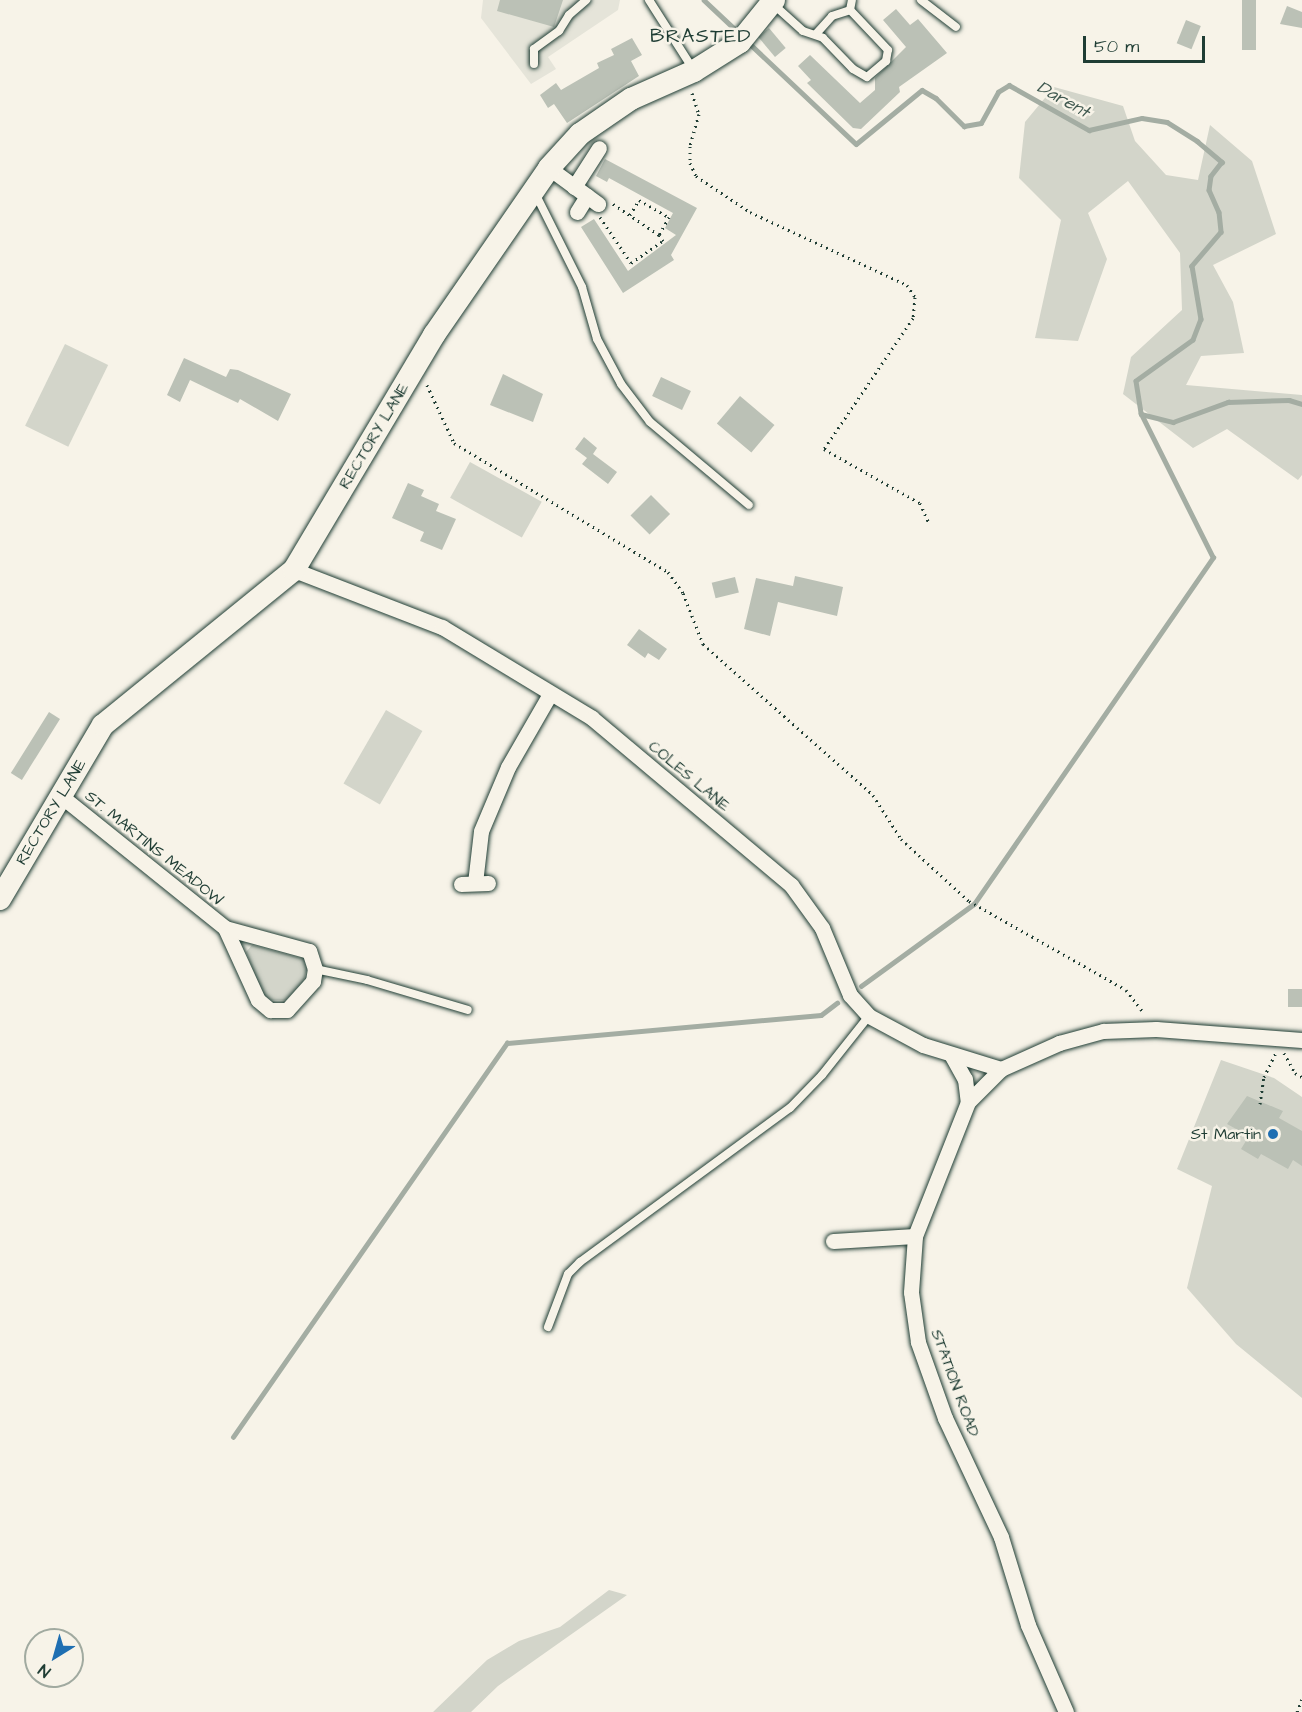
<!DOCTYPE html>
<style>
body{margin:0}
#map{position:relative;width:1302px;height:1712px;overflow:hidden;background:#f7f3e8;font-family:"Architects Daughter",sans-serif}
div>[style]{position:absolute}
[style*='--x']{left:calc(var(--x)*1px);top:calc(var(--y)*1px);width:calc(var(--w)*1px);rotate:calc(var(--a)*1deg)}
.built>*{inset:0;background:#e5e4d9}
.green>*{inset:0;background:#d3d5ca;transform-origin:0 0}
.stream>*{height:4.5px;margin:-2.25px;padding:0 2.25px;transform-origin:2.25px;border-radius:2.25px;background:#a4ada3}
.building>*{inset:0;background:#bbc1b6;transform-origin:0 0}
.path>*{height:3px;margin-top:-1.5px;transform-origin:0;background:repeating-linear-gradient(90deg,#1f3d34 0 1.5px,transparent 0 6px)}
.roads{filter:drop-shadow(0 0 2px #1f3d34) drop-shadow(0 0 2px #1f3d34)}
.lane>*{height:8px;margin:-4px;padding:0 4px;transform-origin:4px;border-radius:4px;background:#f7f3e8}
.street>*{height:15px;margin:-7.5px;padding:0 7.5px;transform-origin:7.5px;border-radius:7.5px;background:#f7f3e8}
.secondary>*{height:22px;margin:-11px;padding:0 11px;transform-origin:11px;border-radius:11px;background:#f7f3e8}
.dots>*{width:16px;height:16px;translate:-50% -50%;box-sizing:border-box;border:3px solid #f7f3e8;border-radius:50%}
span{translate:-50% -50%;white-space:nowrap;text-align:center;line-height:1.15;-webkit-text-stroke:5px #f7f3e8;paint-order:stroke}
.street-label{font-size:16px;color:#1f3d34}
.poi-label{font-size:16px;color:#1f3d34}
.right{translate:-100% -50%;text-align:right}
.water-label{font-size:18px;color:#405950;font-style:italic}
.quarter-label{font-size:20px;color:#1f3d34;letter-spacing:1.5px}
.north{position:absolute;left:24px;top:1628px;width:60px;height:60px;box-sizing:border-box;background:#f7f3e8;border:2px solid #a1aaa0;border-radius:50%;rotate:217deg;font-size:16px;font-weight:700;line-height:24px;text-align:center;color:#1f3d34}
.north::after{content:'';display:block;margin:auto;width:21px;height:27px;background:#1f6fb2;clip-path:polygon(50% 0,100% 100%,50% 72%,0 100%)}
.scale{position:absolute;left:1083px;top:36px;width:122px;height:27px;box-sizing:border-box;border:3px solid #1f3d34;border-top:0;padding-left:8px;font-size:18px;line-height:21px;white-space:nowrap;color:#1f3d34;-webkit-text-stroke:4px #f7f3e8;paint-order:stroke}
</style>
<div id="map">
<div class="built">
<i style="clip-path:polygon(483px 0,620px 0,618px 10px,548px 57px,556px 69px,531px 84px,481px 18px)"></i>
</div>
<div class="green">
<i style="clip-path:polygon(1054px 87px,1123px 106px,1135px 141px,1166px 175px,1198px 180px,1210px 125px,1252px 161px,1276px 234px,1213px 265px,1233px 302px,1244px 353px,1201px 356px,1186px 385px,1302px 395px,1302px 475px,1298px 480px,1227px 429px,1193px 448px,1123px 394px,1131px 357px,1182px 310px,1180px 253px,1128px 181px,1088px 213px,1107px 259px,1078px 341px,1035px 338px,1061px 220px,1019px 178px,1025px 122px)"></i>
<i style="left:65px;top:344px;width:48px;height:91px;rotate:26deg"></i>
<i style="left:470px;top:462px;width:82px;height:41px;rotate:29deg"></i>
<i style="left:386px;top:710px;width:42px;height:85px;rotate:30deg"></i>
<i style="clip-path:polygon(252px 945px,304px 959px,307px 969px,303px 982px,286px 1000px,271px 1000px,263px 995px,246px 952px)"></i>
<i style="clip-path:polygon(1221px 1060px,1274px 1078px,1302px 1097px,1302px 1398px,1236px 1344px,1187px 1288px,1212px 1186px,1177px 1169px)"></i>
<i style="clip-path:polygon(609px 1590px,627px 1595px,498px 1686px,471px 1712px,433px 1712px,487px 1660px,519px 1641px,560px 1627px)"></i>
</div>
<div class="stream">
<i style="--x:704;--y:0;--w:48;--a:43.3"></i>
<i style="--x:749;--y:43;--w:147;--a:43.3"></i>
<i style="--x:856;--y:144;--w:85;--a:-39.3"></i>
<i style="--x:922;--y:90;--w:16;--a:30"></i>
<i style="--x:936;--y:98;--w:40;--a:45"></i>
<i style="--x:964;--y:126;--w:17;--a:-10"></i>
<i style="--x:981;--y:123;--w:35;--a:-61"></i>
<i style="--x:998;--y:92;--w:13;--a:-32"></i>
<i style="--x:1009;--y:85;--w:92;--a:29.4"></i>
<i style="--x:1089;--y:130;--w:54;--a:-12.8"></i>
<i style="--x:1142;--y:118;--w:25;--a:9"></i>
<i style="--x:1167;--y:122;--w:36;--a:32"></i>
<i style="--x:1197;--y:141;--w:33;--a:40"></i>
<i style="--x:1222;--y:162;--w:18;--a:128"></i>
<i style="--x:1211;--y:176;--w:14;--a:98"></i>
<i style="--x:1209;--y:190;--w:24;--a:66"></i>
<i style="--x:1219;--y:212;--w:20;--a:84"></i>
<i style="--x:1221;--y:232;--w:45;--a:130.5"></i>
<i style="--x:1192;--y:266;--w:54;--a:80.4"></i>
<i style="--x:1201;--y:319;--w:22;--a:111"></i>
<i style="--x:1193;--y:340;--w:70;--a:144.3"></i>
<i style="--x:1136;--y:381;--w:33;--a:81"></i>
<i style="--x:1141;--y:414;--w:33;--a:14"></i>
<i style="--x:1173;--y:422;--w:59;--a:-20"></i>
<i style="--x:1228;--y:402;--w:61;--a:-1.9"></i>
<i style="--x:1289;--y:400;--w:14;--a:17"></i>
<i style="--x:861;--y:986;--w:140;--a:-36"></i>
<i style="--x:974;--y:904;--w:421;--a:-55.4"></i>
<i style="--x:1213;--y:558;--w:161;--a:-116.6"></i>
<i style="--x:233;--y:1437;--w:480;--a:-55.2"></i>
<i style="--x:507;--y:1043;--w:315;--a:-5.1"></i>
<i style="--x:821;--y:1015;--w:20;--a:-37"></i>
</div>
<div class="building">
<i style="clip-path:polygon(500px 0,563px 0,554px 27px,497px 11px)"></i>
<i style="left:1242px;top:0;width:14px;height:50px"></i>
<i style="clip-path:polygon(1287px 6px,1302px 12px,1302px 28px,1280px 24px)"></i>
<i style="clip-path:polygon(896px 9px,910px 25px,918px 19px,947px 53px,899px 87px,900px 92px,861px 129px,853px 128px,807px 83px,811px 80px,798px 66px,810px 55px,860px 103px,875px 90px,875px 78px,906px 47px,883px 20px)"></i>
<i style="left:1186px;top:20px;width:16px;height:25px;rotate:22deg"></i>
<i style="left:769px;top:28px;width:26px;height:14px;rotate:50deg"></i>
<i style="clip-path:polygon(632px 38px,642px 55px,631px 61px,639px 76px,567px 123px,554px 104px,548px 108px,540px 95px,556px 83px,561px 90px,599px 68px,597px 63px,614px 55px,611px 49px)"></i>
<i style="clip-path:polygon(605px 159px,697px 208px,671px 255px,674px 260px,623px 293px,581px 227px,594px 219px,628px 271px,676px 235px,665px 228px,673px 213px,609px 178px,607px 182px,596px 176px)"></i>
<i style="clip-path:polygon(184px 358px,226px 377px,230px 369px,238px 370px,291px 394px,278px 421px,240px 399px,238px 403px,190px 380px,180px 402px,167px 395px)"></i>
<i style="clip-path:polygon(503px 374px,543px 394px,533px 422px,490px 405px)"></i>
<i style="left:661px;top:377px;width:33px;height:21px;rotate:25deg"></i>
<i style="left:740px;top:396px;width:45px;height:36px;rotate:40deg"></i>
<i style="clip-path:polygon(584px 437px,597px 448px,593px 454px,617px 472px,608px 484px,582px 464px,587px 458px,575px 449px)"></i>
<i style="clip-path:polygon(408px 483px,424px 490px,421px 496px,439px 504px,436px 511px,456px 519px,442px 550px,420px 541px,424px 532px,392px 518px)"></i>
<i style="left:651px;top:495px;width:27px;height:29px;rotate:45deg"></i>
<i style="clip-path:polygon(795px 576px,843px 587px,837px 616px,778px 602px,770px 636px,744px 629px,756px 578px,793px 586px)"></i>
<i style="left:735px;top:577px;width:16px;height:24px;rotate:76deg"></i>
<i style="clip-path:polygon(639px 629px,667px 649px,659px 660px,648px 653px,645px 658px,627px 645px)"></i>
<i style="left:49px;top:712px;width:13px;height:72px;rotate:32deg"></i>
<i style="left:1288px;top:989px;width:14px;height:18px"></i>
<i style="clip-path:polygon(1247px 1096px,1283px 1111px,1279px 1118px,1302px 1131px,1302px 1166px,1293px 1160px,1288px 1169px,1261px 1154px,1258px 1159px,1241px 1149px,1249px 1136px,1227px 1124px)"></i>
</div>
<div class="path">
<i style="--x:692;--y:93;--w:22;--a:72"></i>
<i style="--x:699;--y:114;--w:33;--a:106"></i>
<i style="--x:690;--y:146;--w:17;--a:90"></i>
<i style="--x:690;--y:163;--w:14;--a:65"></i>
<i style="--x:696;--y:176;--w:65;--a:33.7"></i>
<i style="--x:750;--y:212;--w:173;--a:24.9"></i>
<i style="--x:907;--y:285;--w:14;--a:56"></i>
<i style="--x:915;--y:297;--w:21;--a:95"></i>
<i style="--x:913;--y:318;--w:158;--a:124.2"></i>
<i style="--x:824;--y:449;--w:110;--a:29.4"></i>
<i style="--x:920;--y:503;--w:20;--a:66"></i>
<i style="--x:630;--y:215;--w:17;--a:-59"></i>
<i style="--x:639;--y:200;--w:34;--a:30"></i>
<i style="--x:669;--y:217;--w:21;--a:119"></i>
<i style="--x:600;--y:217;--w:55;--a:56"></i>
<i style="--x:631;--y:263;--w:39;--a:-35"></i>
<i style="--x:663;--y:241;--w:7;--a:-124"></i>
<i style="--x:659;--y:235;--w:57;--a:-145.8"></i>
<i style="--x:427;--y:385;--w:64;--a:65"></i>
<i style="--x:454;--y:443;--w:250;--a:31.1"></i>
<i style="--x:668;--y:572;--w:26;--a:54"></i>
<i style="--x:683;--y:593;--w:55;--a:68.6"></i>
<i style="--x:703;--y:644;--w:227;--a:41.6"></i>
<i style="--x:873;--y:795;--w:52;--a:57.5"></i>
<i style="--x:901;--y:839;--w:92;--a:42.4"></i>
<i style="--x:969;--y:901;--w:180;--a:29.5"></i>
<i style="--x:1126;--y:990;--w:29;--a:52"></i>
<i style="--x:1284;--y:1053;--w:23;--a:61"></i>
<i style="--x:1295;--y:1073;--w:8;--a:30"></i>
<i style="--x:1260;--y:1104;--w:27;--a:-82"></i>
<i style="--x:1264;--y:1077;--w:28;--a:-64"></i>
<i style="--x:1297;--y:1712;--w:14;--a:-69"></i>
</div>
<div class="roads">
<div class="lane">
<i style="--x:649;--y:0;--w:82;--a:57.5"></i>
<i style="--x:921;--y:0;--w:44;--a:37.6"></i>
<i style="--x:773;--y:4;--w:40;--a:42"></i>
<i style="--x:803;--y:31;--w:21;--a:19"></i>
<i style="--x:823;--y:38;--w:43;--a:45.9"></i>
<i style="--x:853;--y:69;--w:16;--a:30"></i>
<i style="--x:867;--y:77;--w:25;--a:-40"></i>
<i style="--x:886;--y:61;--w:11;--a:-80"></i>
<i style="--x:888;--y:50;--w:55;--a:-133.5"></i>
<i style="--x:850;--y:10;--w:10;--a:-79"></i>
<i style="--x:816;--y:34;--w:24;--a:-48"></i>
<i style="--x:832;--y:16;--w:19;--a:-18"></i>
<i style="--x:534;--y:64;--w:15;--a:-90"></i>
<i style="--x:534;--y:49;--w:31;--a:-36"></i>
<i style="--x:559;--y:31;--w:19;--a:-58"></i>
<i style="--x:569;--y:15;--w:23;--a:-41"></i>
<i style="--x:536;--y:195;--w:103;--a:63.4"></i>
<i style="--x:582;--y:287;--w:54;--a:73.9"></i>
<i style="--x:597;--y:339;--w:51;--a:61.9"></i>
<i style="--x:621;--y:384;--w:48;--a:52.7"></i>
<i style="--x:650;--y:422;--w:129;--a:40"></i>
<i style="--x:315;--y:969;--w:53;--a:11.9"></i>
<i style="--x:367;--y:980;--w:105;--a:16.5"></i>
<i style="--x:548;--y:1327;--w:57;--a:-69.3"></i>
<i style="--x:568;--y:1274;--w:17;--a:-45"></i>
<i style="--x:580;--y:1262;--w:260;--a:-36.3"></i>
<i style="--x:790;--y:1108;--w:46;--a:-45.9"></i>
<i style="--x:822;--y:1075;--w:75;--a:-51.5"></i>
</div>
<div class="street">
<i style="--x:549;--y:168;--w:61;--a:36.3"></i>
<i style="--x:574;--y:187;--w:46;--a:-57.3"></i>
<i style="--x:577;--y:212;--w:19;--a:-58"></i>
<i style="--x:294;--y:570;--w:159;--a:21.1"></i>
<i style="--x:442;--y:627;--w:175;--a:31.2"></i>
<i style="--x:592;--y:718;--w:260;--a:40"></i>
<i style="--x:791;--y:885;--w:53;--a:54.2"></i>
<i style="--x:822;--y:928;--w:73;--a:67.3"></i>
<i style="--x:850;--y:995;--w:28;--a:48"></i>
<i style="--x:869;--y:1016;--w:61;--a:28.2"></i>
<i style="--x:923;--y:1045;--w:82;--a:17.1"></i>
<i style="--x:61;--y:796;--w:211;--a:38.8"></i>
<i style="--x:225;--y:928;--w:79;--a:65.4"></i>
<i style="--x:258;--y:1000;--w:16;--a:40"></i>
<i style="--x:270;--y:1010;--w:17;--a:0"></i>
<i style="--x:287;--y:1010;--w:39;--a:-48"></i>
<i style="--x:313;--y:981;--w:12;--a:-81"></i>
<i style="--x:315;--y:969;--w:19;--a:-108"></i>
<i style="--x:309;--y:951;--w:87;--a:-164.7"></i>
<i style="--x:475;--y:883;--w:52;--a:-83.4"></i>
<i style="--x:481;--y:831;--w:69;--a:-67.1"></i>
<i style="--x:508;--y:767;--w:84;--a:-60.1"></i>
<i style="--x:461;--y:884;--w:27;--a:-2"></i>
<i style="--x:952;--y:1056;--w:26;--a:61"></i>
<i style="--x:965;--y:1079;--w:23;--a:83"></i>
<i style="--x:833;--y:1241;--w:82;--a:-3.5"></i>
<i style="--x:1066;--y:1712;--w:95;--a:-113.6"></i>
<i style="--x:1028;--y:1625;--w:92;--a:-107.1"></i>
<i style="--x:1001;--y:1537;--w:132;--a:-115.2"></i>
<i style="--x:945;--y:1418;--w:81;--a:-109.6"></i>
<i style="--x:918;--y:1342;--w:50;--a:-98"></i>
<i style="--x:911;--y:1292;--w:56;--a:-85.9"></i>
<i style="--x:915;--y:1236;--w:144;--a:-68.4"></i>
<i style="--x:968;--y:1102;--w:47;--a:-45"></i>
<i style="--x:1001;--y:1069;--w:64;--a:-24.1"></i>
<i style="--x:1059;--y:1043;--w:46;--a:-15.3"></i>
<i style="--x:1103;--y:1031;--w:53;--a:-2.2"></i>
<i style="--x:1156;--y:1029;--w:146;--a:4.3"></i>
</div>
<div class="secondary">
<i style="--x:0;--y:899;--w:202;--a:-59.4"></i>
<i style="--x:103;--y:725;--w:246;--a:-39.1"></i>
<i style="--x:294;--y:570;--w:274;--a:-59.2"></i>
<i style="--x:434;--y:335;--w:203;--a:-55.4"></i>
<i style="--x:549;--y:168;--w:46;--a:-47.6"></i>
<i style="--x:580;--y:134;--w:62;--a:-34.5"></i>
<i style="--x:631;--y:99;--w:69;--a:-24"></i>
<i style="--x:694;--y:71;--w:54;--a:-32.2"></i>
<i style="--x:740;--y:42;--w:54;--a:-51"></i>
</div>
</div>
<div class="dots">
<i style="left:1273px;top:1134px;background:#1f6fb2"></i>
</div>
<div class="street-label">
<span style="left:374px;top:436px;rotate:-59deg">RECTORY LANE</span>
<span style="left:689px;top:776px;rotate:40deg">COLES LANE</span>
<span style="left:51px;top:812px;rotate:-59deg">RECTORY LANE</span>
<span style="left:154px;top:848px;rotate:39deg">ST. MARTINS MEADOW</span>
<span style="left:955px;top:1383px;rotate:70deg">STATION ROAD</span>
</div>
<div class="poi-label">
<span class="right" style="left:1261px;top:1134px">St Martin</span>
</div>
<div class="water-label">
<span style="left:1063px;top:100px;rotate:29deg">Darent</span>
</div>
<div class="quarter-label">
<span style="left:701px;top:36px">BRASTED</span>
</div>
<div class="north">N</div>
<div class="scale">50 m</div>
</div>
